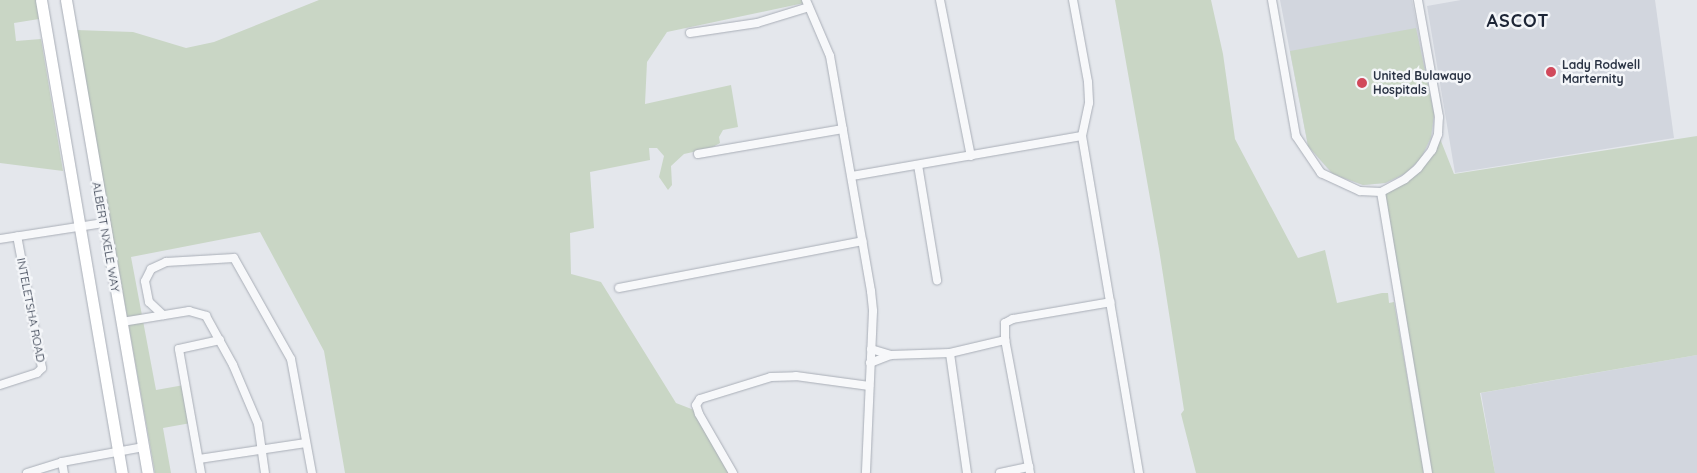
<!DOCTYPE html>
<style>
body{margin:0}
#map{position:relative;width:1697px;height:473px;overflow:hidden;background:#e4e7ec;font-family:Quicksand,sans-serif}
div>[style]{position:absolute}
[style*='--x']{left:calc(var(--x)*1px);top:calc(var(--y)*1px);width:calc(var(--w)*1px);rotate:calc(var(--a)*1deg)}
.built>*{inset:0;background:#d2d6de}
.green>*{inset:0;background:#c9d6c5}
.roads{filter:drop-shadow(0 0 1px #a9aeb7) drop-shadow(0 0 1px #a9aeb7)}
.street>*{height:8px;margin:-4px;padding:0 4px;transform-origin:4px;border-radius:4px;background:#f7f8fa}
.secondary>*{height:11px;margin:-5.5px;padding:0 5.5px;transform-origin:5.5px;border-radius:5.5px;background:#fff}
.dots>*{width:14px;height:14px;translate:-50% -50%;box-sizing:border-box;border:2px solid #f4f6f9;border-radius:50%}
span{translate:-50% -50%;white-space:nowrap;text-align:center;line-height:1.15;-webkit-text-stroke:5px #f4f6f9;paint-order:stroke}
.poi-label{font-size:12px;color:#2b3445;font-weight:700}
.left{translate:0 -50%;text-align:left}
.street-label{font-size:12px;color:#2b3445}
.district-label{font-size:18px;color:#1d2536;font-weight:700;letter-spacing:1px}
</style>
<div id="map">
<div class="built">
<i style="clip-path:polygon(1280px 0,1412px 0,1435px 115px,1432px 138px,1422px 158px,1406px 174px,1386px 183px,1363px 185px,1333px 175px,1308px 146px)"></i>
<i style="clip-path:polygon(1461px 0,1655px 0,1674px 138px,1455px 173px,1427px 6px)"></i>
<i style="clip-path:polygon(1697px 355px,1697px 473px,1495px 473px,1481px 393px)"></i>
</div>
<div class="green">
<i style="clip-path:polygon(0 0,36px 0,39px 19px,14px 23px,16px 41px,41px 39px,63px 171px,0 163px)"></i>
<i style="clip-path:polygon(319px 0,803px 0,804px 3px,667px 32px,647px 62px,645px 104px,731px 85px,738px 127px,723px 130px,719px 137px,720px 143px,711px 148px,684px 154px,671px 166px,672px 185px,668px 190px,659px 177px,664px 156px,657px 148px,649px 148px,650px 160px,590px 172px,594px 228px,570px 233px,571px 274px,601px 282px,676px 403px,694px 410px,731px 473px,345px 473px,324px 351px,260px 232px,131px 257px,156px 390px,184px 385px,191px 423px,163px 428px,171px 473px,155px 473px,76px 30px,133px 32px,186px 48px,214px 42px)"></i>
<i style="clip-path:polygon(1115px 0,1211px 0,1223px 54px,1235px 139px,1298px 258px,1325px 250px,1337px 303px,1382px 293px,1388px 293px,1389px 303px,1394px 302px,1424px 473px,1196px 473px,1181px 414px,1184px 410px,1159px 249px)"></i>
<i style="clip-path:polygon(1416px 28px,1434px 114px,1431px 137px,1421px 158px,1406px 173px,1385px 183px,1363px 185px,1333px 174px,1308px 146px,1290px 51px)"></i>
<i style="clip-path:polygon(1439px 136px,1454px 174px,1697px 136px,1697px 355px,1480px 393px,1495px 473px,1430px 473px,1385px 192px,1406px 181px)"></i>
</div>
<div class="roads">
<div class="street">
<i style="--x:806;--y:0;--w:61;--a:66.8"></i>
<i style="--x:830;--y:56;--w:239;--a:80.1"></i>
<i style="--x:871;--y:291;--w:20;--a:84"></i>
<i style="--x:873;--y:311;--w:162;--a:92.5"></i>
<i style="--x:940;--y:0;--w:159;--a:78.8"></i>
<i style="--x:1073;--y:0;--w:83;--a:79.6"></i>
<i style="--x:1088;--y:82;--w:21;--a:87"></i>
<i style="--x:1089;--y:103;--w:34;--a:102"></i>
<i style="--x:1082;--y:136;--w:342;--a:80.4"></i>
<i style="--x:1272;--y:0;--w:138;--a:80"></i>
<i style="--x:1296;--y:136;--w:45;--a:56"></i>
<i style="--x:1321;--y:173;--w:43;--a:24.8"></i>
<i style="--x:1360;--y:191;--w:21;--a:3"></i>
<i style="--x:1381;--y:192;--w:27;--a:-28"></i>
<i style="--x:1405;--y:179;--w:17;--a:-40"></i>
<i style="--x:1418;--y:168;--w:23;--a:-52"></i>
<i style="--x:1432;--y:150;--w:17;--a:-69"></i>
<i style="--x:1438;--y:134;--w:17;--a:-87"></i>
<i style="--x:1439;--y:117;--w:119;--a:-100.2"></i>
<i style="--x:690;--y:33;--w:68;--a:-8.5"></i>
<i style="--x:757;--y:23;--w:54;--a:-17.1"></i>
<i style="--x:698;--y:154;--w:147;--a:-9.8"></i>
<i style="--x:918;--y:165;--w:117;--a:80.6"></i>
<i style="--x:852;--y:176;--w:233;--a:-9.9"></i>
<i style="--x:1381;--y:192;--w:285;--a:80.5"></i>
<i style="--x:0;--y:239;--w:104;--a:-8.8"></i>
<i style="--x:619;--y:288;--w:248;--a:-10.9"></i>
<i style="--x:163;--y:315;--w:19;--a:-137"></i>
<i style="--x:149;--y:302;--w:21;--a:-101"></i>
<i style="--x:145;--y:281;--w:13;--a:-63"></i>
<i style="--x:151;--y:269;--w:17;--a:-25"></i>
<i style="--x:166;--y:262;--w:68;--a:-3.4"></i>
<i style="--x:234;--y:258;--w:116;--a:60.6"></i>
<i style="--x:291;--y:359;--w:116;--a:79.6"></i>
<i style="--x:122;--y:322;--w:68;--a:-9.3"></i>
<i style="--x:189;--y:311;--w:18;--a:16"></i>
<i style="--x:206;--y:316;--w:56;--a:61.1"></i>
<i style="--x:233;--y:365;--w:64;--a:67"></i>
<i style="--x:258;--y:424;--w:49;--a:81.9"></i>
<i style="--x:871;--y:349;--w:21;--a:17"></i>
<i style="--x:870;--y:363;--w:22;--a:-21"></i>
<i style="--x:891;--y:355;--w:59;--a:-1.9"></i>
<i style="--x:0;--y:385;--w:39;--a:-18"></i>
<i style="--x:37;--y:373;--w:7;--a:-45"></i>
<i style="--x:42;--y:368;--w:134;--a:-100.7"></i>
<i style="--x:199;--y:459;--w:108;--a:-8.5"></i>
<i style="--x:62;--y:462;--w:11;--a:80"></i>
<i style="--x:27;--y:473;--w:37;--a:-17"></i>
<i style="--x:62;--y:462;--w:83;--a:-10.4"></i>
<i style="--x:201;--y:473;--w:126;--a:-100.1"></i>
<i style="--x:179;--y:349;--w:42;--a:-12.4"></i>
<i style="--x:733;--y:473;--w:68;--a:-120"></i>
<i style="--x:699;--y:414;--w:9;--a:-108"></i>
<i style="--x:696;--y:405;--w:7;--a:-56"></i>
<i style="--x:700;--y:399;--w:74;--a:-17.2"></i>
<i style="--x:771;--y:377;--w:25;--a:-2"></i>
<i style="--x:796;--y:376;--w:74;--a:7.8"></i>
<i style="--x:967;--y:473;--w:121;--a:-98.1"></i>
<i style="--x:950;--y:353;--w:57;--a:-13.3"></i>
<i style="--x:1000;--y:473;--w:30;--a:-12"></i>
<i style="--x:1030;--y:473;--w:135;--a:-100.6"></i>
<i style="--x:1005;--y:340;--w:17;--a:-90"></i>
<i style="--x:1005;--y:323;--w:9;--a:-27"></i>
<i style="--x:1013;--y:319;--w:99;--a:-9.8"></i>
</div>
<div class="secondary">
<i style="--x:41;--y:0;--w:480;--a:80.3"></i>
<i style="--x:66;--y:0;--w:480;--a:80.2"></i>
</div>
</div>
<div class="dots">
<i style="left:1551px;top:72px;background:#d1495b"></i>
<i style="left:1362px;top:83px;background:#d1495b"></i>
</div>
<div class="poi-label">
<span class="left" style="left:1562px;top:72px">Lady Rodwell<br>Marternity</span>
<span class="left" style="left:1373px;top:83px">United Bulawayo<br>Hospitals</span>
</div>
<div class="street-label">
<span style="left:106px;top:237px;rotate:80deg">ALBERT NXELE WAY</span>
<span style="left:31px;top:310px;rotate:79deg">INTELETSHA ROAD</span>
</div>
<div class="district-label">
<span style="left:1518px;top:21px">ASCOT</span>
</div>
</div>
